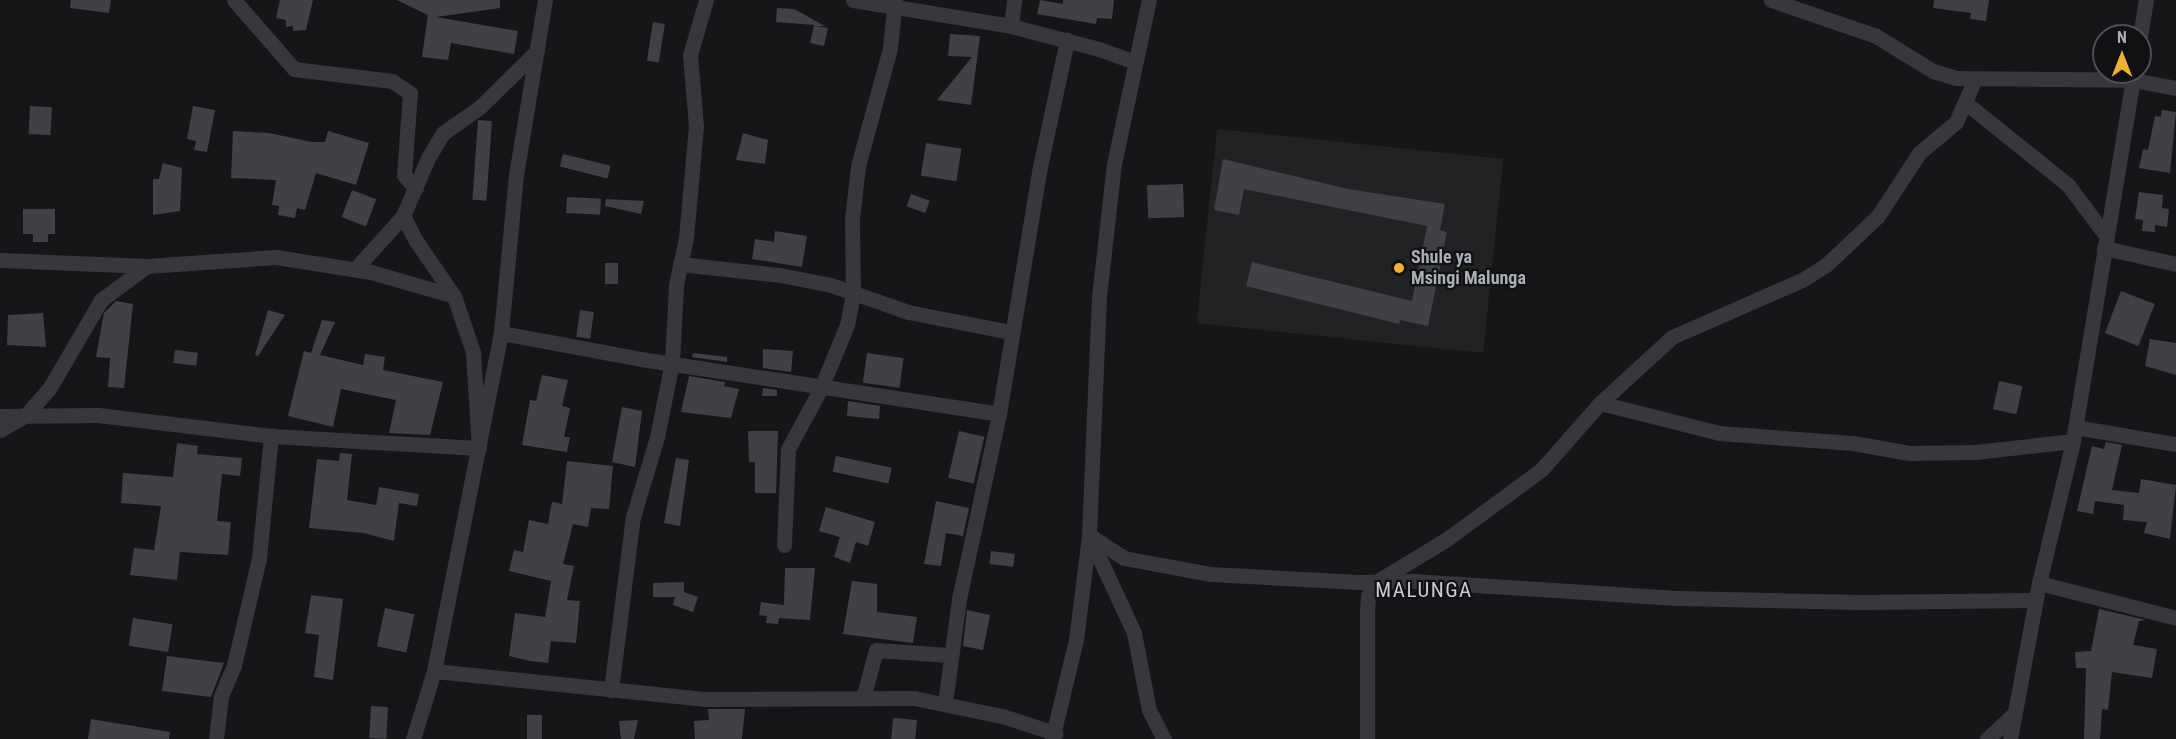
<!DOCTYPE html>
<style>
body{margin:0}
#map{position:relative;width:2176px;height:739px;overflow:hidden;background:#161618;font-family:"Roboto Condensed",sans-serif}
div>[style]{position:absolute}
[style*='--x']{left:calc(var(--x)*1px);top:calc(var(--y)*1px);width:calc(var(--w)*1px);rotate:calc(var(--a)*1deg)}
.built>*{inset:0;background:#222225;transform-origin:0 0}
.building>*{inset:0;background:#404145;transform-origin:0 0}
.street>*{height:15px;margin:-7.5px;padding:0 7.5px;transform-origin:7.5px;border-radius:7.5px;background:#37383d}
.dots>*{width:16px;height:16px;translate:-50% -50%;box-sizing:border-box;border:3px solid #111113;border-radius:50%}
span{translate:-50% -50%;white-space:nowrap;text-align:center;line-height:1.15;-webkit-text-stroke:4.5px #111113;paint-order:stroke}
.poi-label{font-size:18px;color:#a8adb8;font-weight:700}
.left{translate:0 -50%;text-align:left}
.quarter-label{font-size:21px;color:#c9ccd4;letter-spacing:1.5px}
.north{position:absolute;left:2092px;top:24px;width:60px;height:60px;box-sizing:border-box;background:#111113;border:2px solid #4d4f55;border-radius:50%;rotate:0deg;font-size:16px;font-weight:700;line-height:24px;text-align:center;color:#a8adb8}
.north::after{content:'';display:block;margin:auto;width:21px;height:27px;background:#f2b134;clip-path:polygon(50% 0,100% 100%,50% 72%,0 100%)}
</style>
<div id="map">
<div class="built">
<i style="left:1217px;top:129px;width:288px;height:195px;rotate:6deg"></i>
</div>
<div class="building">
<i style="clip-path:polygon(71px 0,111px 0,109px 13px,70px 8px)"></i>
<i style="clip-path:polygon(280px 0,313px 0,306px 30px,293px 31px,293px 26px,286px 27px,286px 20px,276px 18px)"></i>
<i style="clip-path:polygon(397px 0,500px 0,500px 8px,436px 17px,518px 31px,514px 54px,451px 43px,448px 60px,422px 57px,428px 15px)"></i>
<i style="clip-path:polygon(1040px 0,1063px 4px,1063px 0,1114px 0,1112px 19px,1097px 18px,1096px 24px,1037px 14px)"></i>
<i style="clip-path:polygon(1934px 0,1989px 0,1986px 21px,1970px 19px,1971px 13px,1933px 8px)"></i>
<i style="clip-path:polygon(777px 8px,794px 9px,825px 26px,816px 26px,828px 28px,824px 46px,810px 43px,814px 25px,776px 22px)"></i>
<i style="left:653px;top:22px;width:12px;height:39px;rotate:9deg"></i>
<i style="clip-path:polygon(950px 34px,980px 36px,971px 105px,937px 100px,972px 57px,948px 56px)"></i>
<i style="left:30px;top:106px;width:22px;height:28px;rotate:3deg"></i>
<i style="clip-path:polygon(193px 106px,215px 110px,207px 152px,194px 150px,196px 141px,187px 139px)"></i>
<i style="clip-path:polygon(2162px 110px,2176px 112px,2170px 173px,2139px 168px,2143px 149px,2148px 150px,2155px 116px,2161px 117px)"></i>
<i style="left:478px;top:120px;width:14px;height:80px;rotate:4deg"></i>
<i style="clip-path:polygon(233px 131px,269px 133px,312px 142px,325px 142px,328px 131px,369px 143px,356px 185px,316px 173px,305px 210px,297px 208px,295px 218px,278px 215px,279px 206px,272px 205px,276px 180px,231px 178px)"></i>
<i style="clip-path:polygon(743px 133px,768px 140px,765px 164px,736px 160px)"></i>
<i style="left:926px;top:143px;width:36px;height:33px;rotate:9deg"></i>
<i style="left:563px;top:154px;width:49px;height:13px;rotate:14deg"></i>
<i style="clip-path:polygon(1223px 159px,1348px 189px,1445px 204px,1440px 230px,1447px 232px,1428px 326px,1400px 320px,1399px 324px,1246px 286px,1252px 262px,1412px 301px,1427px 226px,1244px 189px,1239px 215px,1214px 210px)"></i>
<i style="clip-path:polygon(163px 163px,182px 168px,180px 211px,153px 215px,153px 179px,159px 179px)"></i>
<i style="left:1183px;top:184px;width:33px;height:36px;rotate:88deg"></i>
<i style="left:352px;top:190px;width:26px;height:29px;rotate:21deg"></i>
<i style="clip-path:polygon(2139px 192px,2163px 195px,2162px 208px,2169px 209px,2167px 227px,2155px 225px,2155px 232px,2142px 231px,2143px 220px,2135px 219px)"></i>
<i style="left:911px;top:194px;width:20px;height:13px;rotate:20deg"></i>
<i style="left:567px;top:197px;width:34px;height:16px;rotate:3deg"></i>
<i style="clip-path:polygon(606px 199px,644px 201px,641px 214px,605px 206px)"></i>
<i style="clip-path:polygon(23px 209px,55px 209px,55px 234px,48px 234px,48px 242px,33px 242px,33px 234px,23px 234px)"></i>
<i style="clip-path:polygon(775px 231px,807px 236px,802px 267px,752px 259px,755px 239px,774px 242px)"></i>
<i style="left:605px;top:263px;width:13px;height:21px"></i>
<i style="left:2121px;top:291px;width:36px;height:45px;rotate:21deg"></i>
<i style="clip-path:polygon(116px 301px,133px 304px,124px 388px,108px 387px,110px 358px,96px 357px,104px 313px)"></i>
<i style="clip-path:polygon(268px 310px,285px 315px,258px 356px,255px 355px)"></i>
<i style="left:580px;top:310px;width:14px;height:27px;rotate:8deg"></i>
<i style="clip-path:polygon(43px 313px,46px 347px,7px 345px,8px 315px)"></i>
<i style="clip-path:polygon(322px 320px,335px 322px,320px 355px,363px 365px,365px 354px,385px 357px,383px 370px,443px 382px,430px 435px,389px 433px,396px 400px,341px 389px,333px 427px,288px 416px,304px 351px,311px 353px)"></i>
<i style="clip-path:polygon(2150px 339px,2176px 343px,2176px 375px,2145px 366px)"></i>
<i style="clip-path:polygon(763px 349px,793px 351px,791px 372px,763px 368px)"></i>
<i style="left:175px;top:350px;width:23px;height:13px;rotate:7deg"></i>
<i style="clip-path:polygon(693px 353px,727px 357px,727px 362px,692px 357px)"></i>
<i style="left:867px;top:353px;width:37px;height:30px;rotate:8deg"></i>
<i style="clip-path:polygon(542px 375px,568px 380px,562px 406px,570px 408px,564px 437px,570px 437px,567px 452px,522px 445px,530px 400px,536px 401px)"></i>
<i style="clip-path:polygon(689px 376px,725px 382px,724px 386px,739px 389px,731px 418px,681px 412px)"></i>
<i style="left:1999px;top:381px;width:24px;height:29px;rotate:12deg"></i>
<i style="clip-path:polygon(763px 388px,777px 390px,777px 396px,762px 396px)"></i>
<i style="clip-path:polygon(848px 401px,880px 406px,879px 419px,847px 416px)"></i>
<i style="clip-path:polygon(622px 407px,642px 411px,635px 467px,612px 462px)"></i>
<i style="clip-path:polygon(748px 431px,778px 431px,776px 493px,755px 493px,755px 462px,749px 462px)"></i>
<i style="left:959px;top:431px;width:26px;height:48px;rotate:13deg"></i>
<i style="clip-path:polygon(2106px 442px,2122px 445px,2112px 490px,2139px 493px,2141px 479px,2176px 485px,2170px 539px,2144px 533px,2147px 522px,2123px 520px,2124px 505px,2095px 501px,2093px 514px,2077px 511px,2092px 446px,2104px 449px)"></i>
<i style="clip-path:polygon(177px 443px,198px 446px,197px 454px,242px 458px,240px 476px,222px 474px,217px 521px,231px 522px,228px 555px,180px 552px,177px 580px,130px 575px,134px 548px,154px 550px,161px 506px,121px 503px,123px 473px,173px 477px)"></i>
<i style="clip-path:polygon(340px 453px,352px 454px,347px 500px,376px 505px,379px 487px,419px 494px,417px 506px,399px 503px,394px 541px,364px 533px,309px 528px,317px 459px,339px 461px)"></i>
<i style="left:836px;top:456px;width:57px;height:16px;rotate:12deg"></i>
<i style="clip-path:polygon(676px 458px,689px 460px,680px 526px,664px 523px)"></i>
<i style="clip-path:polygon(567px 461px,613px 466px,609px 509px,591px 508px,588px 527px,573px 524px,563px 564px,574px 566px,567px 600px,580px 601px,576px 643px,551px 641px,548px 663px,530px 661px,509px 656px,515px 613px,545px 617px,551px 581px,509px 571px,514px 550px,523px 552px,529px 520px,548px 524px,552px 502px,562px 504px)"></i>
<i style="clip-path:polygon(936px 501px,969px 508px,963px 536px,946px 533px,941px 566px,924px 564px)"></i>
<i style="clip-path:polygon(826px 507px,875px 522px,868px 546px,856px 542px,850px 563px,834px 557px,840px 537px,819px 531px)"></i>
<i style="left:991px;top:551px;width:24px;height:13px;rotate:7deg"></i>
<i style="clip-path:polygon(785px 568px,815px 568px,810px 620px,779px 618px,778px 624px,766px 623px,767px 616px,759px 615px,761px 602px,784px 605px)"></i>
<i style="clip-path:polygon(852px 581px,877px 584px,877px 612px,917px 617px,913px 643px,843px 634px)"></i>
<i style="clip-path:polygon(684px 582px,684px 592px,698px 597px,693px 612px,673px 605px,675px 597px,653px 597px,653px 583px)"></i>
<i style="clip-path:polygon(311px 595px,343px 599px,333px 680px,314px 677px,319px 635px,305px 633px)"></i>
<i style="left:385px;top:608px;width:30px;height:39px;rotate:12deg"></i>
<i style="clip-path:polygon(2099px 609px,2146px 620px,2139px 621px,2133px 645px,2157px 649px,2152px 678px,2112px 672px,2108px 710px,2102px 709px,2100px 739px,2084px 739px,2086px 668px,2076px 668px,2075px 652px,2091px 651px)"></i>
<i style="clip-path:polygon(967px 610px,990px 615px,983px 650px,963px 646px)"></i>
<i style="left:133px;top:618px;width:40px;height:28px;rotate:9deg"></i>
<i style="clip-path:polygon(167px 656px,224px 663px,211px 697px,162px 691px)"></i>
<i style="left:371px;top:706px;width:17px;height:32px;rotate:3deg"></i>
<i style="clip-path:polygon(708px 709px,745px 709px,742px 739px,695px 739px,694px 721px,709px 720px)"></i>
<i style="left:527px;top:715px;width:15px;height:24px"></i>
<i style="left:893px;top:718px;width:24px;height:21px;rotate:5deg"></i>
<i style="clip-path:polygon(91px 719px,170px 732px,169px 739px,88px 739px)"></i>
<i style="clip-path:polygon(638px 720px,634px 739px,621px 739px,619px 721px)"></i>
</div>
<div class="street">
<i style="--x:234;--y:0;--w:91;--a:49"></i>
<i style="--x:294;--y:69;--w:99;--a:7"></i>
<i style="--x:392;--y:81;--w:22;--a:34"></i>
<i style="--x:410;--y:93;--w:82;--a:94.2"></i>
<i style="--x:404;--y:175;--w:18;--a:49"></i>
<i style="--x:853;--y:0;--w:160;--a:9.3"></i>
<i style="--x:1011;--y:26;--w:91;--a:14.6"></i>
<i style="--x:1099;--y:49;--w:37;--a:20"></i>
<i style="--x:1771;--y:0;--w:111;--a:18.9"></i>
<i style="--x:1876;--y:36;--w:67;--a:31.6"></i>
<i style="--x:1933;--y:71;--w:24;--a:17"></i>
<i style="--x:1956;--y:78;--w:177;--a:0.6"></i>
<i style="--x:2133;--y:80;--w:44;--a:10.5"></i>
<i style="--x:1011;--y:26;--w:26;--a:-83"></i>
<i style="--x:2140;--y:37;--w:37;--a:-81"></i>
<i style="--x:1966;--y:103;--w:131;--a:38.8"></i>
<i style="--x:2068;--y:185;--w:65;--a:53.1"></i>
<i style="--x:2104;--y:248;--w:74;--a:12.5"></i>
<i style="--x:0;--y:260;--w:147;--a:2.3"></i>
<i style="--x:147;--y:266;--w:129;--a:-4"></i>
<i style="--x:276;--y:257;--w:96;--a:9"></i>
<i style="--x:371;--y:272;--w:86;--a:16.1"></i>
<i style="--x:680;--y:264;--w:101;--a:6.3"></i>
<i style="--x:780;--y:275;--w:52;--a:11.1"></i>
<i style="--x:831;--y:285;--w:82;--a:19.3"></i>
<i style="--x:908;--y:312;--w:105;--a:11"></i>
<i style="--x:355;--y:269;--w:72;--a:-47.8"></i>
<i style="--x:403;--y:216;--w:63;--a:-66.7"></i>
<i style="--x:428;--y:158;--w:29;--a:-59"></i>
<i style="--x:443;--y:133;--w:45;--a:-35.1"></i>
<i style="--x:480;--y:107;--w:80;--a:-44.5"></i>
<i style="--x:501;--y:333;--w:142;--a:10.5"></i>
<i style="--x:641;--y:359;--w:362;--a:8.7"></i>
<i style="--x:1600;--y:403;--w:123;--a:14.1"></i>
<i style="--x:1719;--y:433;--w:134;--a:4.3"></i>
<i style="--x:1853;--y:443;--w:57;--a:10.1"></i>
<i style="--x:1909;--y:453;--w:66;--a:-0.9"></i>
<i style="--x:1975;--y:452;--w:99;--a:-6.4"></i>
<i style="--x:0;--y:416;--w:98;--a:-0.6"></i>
<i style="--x:98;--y:415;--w:174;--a:6.9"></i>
<i style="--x:271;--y:436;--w:208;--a:3.3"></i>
<i style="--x:479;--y:448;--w:96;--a:-93.6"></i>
<i style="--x:473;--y:352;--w:59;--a:-108.7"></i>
<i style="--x:454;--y:296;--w:67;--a:-124.6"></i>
<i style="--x:416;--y:241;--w:28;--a:-117"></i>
<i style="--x:2075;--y:427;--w:102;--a:9.6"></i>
<i style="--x:0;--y:430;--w:30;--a:-30"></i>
<i style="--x:26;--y:415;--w:35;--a:-49"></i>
<i style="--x:49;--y:389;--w:103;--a:-59.7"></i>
<i style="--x:101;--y:300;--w:57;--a:-36.5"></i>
<i style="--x:1089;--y:535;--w:42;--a:33.3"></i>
<i style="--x:1124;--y:558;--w:87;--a:10.5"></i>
<i style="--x:1210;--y:574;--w:149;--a:3.1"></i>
<i style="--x:1359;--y:582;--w:55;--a:-1"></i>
<i style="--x:1414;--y:581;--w:267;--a:3.7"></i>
<i style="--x:1680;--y:598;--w:181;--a:1.3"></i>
<i style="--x:1861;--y:602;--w:175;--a:-0.7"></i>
<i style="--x:1090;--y:538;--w:105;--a:65.1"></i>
<i style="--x:1134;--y:633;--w:78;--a:79"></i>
<i style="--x:1149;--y:710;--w:33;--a:63"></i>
<i style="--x:784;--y:545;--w:96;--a:-87.6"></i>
<i style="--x:788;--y:449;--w:69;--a:-61.6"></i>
<i style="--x:821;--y:388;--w:68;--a:-67.6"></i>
<i style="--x:847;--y:325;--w:32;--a:-79"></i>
<i style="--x:853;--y:294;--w:75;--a:-90.8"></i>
<i style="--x:852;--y:219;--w:53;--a:-83.5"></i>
<i style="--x:858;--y:166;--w:122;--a:-74.8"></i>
<i style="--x:890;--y:48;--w:48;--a:-84.1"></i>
<i style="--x:2039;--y:583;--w:141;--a:14.3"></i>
<i style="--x:434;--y:671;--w:271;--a:5.9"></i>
<i style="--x:704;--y:699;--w:210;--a:-0.3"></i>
<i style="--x:914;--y:698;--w:90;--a:11.6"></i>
<i style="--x:1002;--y:716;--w:56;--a:17.8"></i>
<i style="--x:611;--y:690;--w:174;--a:-82.8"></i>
<i style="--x:633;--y:517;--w:84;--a:-73.3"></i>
<i style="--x:657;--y:437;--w:76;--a:-78.7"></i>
<i style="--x:672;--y:362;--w:77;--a:-87"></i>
<i style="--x:676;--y:285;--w:48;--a:-78"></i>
<i style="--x:686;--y:238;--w:112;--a:-84.9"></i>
<i style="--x:696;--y:126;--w:71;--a:-94.8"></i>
<i style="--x:690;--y:55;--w:57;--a:-73.8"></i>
<i style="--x:863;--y:698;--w:50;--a:-74.8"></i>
<i style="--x:876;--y:650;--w:73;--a:3.9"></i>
<i style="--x:945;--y:703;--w:105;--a:-82.3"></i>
<i style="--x:959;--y:599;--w:189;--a:-77.8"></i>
<i style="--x:999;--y:414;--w:250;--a:-80.6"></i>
<i style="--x:1040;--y:167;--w:130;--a:-78"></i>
<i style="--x:216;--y:739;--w:43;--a:-83.4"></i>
<i style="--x:221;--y:696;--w:34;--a:-67"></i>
<i style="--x:234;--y:665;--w:110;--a:-76.8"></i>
<i style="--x:259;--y:558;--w:123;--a:-84.4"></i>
<i style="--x:413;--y:739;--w:71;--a:-72.8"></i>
<i style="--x:434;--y:671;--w:345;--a:-78.8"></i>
<i style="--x:501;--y:333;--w:159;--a:-84.6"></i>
<i style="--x:516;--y:175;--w:177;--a:-80.6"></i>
<i style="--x:1052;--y:739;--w:102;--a:-76.4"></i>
<i style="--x:1076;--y:640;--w:106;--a:-82.9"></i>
<i style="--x:1089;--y:535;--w:238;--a:-87.6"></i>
<i style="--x:1099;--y:297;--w:134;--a:-83.6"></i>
<i style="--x:1114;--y:164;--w:168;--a:-78"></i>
<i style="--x:1367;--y:739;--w:128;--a:-90"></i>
<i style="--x:1367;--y:611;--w:15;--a:-86"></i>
<i style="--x:1368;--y:596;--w:16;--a:-60"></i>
<i style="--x:1376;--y:582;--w:83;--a:-31.2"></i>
<i style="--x:1447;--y:539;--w:117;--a:-36.3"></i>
<i style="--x:1541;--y:470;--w:89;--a:-48.6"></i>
<i style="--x:1600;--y:403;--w:98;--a:-42.5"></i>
<i style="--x:1672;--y:337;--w:142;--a:-23.7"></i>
<i style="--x:1802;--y:280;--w:28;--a:-32"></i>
<i style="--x:1826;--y:265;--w:71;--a:-43.3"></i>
<i style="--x:1878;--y:216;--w:75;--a:-56.9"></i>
<i style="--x:1919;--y:153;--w:48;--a:-40"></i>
<i style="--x:1956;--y:122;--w:47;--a:-66.2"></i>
<i style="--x:1987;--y:739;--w:37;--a:-43"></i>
<i style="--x:2010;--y:739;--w:159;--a:-79.5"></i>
<i style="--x:2039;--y:583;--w:146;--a:-76.5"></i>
<i style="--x:2073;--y:441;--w:374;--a:-80.6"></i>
</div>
<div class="dots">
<i style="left:1399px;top:268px;background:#f2b134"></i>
</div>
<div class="poi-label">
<span class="left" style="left:1411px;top:268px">Shule ya<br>Msingi Malunga</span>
</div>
<div class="quarter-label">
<span style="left:1424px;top:590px">MALUNGA</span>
</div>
<div class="north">N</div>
</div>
